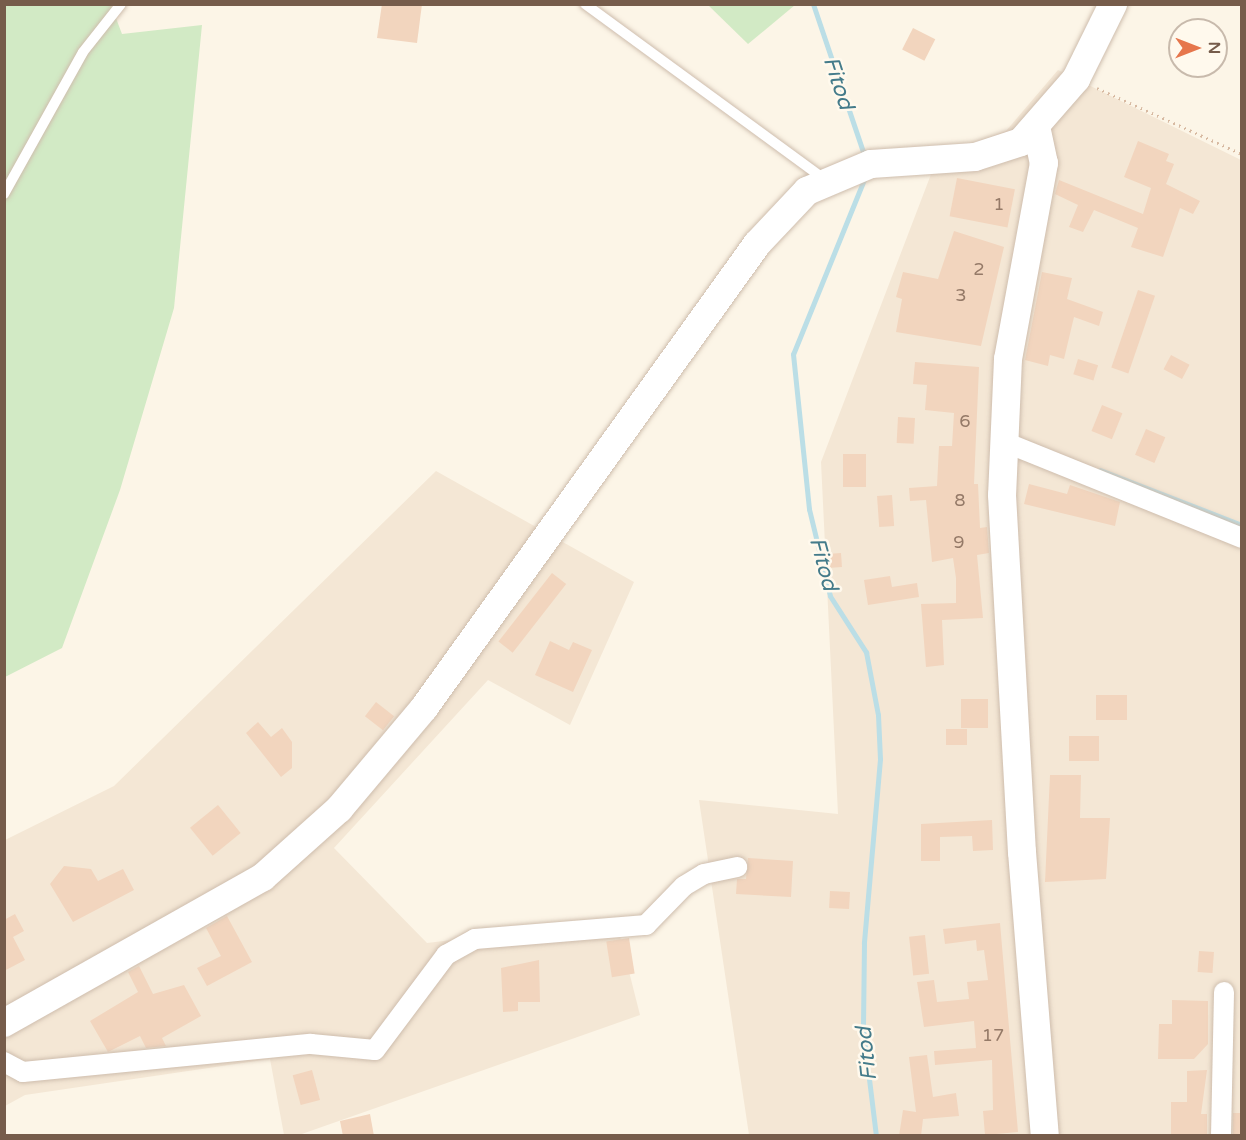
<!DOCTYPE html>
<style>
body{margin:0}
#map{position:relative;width:1246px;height:1140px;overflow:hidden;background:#fcf5e7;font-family:"Varela Round",sans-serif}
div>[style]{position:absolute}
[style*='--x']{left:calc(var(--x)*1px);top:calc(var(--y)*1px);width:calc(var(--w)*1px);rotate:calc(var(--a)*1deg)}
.residential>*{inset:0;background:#f4e7d5}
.green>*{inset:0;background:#d2eac5}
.stream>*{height:5px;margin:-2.5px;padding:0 2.5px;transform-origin:2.5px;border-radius:2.5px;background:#bbdee6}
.building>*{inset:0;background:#f2d5be;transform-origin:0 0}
.path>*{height:3px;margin-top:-1.5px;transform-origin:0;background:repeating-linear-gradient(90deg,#d7b9a1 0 1.5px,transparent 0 6px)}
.roads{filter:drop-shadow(0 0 2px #cebdad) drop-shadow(0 0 2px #cebdad)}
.lane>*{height:10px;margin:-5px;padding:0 5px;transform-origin:5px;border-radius:5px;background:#fff}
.street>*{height:20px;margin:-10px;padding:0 10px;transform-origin:10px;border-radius:10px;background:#fff}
.secondary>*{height:28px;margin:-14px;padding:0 14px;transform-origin:14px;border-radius:14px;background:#fff}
span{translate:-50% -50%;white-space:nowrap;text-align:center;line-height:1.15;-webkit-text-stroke:5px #fff9ed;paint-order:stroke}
.number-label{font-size:18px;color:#957a68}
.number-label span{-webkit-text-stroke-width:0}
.water-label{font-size:22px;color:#447b8a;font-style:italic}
.frame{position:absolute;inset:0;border:6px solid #765c4b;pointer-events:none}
.north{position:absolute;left:1168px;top:18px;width:60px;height:60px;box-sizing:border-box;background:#fff9ed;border:2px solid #c8baac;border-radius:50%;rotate:90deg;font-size:16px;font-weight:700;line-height:24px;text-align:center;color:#765c4b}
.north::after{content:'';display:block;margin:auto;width:21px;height:27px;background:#e6764c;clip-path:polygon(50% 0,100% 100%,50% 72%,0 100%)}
</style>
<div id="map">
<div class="residential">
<i style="clip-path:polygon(1058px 70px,1241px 160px,1241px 1135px,749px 1135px,699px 800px,838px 814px,821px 462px,938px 156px,1006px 131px)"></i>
<i style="clip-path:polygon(436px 471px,634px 582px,570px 725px,488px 680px,334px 848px,427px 943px,616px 920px,640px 1015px,299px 1135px,284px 1135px,270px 1059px,25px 1095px,5px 1106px,5px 840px,114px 786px)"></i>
</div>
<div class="green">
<i style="clip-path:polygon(5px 5px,111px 5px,122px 34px,202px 25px,174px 308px,120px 490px,62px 648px,5px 677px)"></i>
<i style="clip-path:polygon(708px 5px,795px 5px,748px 44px)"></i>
</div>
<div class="stream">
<i style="--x:813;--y:4;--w:163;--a:71.3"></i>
<i style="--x:865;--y:177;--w:191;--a:112.1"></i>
<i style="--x:793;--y:354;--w:156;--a:84.1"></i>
<i style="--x:809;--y:509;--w:89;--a:76.4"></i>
<i style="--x:830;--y:596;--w:67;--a:57.3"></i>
<i style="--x:866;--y:652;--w:64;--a:79.2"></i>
<i style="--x:878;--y:715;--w:44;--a:87.4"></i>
<i style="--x:880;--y:759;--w:185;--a:95"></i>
<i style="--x:864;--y:943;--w:87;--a:90.7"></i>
<i style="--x:863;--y:1030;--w:107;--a:83"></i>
<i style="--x:1100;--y:470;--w:152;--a:21.2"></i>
</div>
<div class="building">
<i style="clip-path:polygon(382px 4px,422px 4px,417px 43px,377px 38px)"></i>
<i style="left:913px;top:28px;width:25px;height:24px;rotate:27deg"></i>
<i style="clip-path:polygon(1138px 141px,1169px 154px,1166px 161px,1174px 164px,1166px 184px,1200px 201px,1193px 214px,1180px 208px,1163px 257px,1131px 247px,1138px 228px,1094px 210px,1083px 232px,1069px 227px,1078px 205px,1055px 194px,1059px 180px,1143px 214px,1151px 188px,1124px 177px)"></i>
<i style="left:957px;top:178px;width:59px;height:39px;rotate:11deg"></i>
<i style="clip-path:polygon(954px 231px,1004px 247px,981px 346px,896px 332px,902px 299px,896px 297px,903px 272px,938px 279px)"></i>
<i style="clip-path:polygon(1042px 272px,1072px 278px,1067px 299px,1103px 312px,1099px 326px,1074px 317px,1064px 359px,1050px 355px,1048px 366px,1025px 360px)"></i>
<i style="left:1138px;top:290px;width:18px;height:82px;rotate:19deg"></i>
<i style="left:1171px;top:355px;width:21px;height:16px;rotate:28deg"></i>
<i style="left:1078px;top:359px;width:21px;height:16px;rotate:17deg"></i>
<i style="clip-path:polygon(915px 362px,979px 367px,974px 484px,978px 484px,980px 528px,987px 527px,989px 553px,977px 555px,983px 618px,942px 620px,944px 665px,926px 667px,921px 604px,956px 603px,956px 578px,953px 558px,932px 562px,926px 500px,910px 501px,909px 488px,937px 486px,939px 446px,952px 446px,954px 413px,925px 410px,927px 385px,913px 384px)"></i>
<i style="left:1102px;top:405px;width:22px;height:28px;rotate:22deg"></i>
<i style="left:898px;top:417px;width:17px;height:26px;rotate:3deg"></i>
<i style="left:1146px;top:429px;width:21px;height:28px;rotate:23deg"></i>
<i style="left:843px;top:454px;width:23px;height:33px"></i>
<i style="clip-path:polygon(1029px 484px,1067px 494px,1070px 485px,1120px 502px,1115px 526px,1024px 504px)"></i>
<i style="left:892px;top:495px;width:31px;height:15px;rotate:86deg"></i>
<i style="left:841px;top:553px;width:14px;height:18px;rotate:86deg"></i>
<i style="left:552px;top:573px;width:18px;height:87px;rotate:38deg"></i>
<i style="clip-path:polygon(890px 576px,892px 587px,917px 583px,919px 597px,868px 605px,864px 580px)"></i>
<i style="clip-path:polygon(550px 641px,569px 650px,573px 642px,592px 650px,573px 692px,535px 675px)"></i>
<i style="left:1096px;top:695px;width:31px;height:25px"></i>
<i style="left:961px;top:699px;width:27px;height:29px"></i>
<i style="left:376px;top:702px;width:23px;height:18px;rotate:38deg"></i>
<i style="clip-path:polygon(258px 722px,271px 737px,282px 728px,292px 742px,292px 768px,281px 777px,246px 733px)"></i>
<i style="left:946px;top:729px;width:21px;height:16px"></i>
<i style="left:1069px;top:736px;width:30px;height:25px"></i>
<i style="clip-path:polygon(1050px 775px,1081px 775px,1080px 818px,1110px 818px,1106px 879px,1045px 882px)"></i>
<i style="left:218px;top:805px;width:36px;height:36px;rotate:51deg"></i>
<i style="clip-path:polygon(992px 820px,993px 850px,973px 851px,972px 836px,940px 837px,940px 861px,921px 861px,921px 824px)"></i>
<i style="clip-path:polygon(748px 858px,793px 861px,791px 897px,736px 894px,737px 879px,746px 879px)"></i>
<i style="clip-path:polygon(64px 866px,91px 869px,98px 881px,123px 869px,134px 890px,73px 922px,50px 884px)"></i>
<i style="left:830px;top:891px;width:20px;height:17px;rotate:3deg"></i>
<i style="clip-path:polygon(15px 914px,24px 931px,13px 937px,25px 960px,4px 971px,4px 920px)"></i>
<i style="clip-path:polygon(227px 916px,252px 962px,207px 986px,197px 968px,221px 956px,206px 928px)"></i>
<i style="clip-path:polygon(1000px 923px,1018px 1132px,985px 1135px,983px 1111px,993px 1110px,992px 1060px,935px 1065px,934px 1051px,976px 1048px,974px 1021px,924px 1027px,917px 982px,934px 980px,937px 1002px,969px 999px,967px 982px,988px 980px,984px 950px,977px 951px,976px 940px,945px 944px,943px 929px)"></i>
<i style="left:925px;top:935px;width:39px;height:16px;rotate:84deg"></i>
<i style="left:629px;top:938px;width:36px;height:23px;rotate:81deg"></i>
<i style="left:1199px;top:951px;width:15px;height:21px;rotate:4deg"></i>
<i style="clip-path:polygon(539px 960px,540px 1002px,518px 1002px,518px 1011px,503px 1012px,501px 968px)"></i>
<i style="clip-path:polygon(139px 966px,153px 994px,184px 985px,201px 1016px,162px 1038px,166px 1046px,146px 1048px,140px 1036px,108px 1052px,90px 1021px,138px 992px,128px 972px)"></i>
<i style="clip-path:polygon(1172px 1000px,1208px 1001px,1208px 1044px,1194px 1059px,1158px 1059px,1159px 1024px,1172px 1024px)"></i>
<i style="clip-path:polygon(927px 1055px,933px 1097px,956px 1093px,959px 1116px,923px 1119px,921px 1136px,899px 1136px,903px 1110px,916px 1112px,909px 1057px)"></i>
<i style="left:312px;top:1070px;width:31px;height:20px;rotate:75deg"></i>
<i style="clip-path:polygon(1207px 1070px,1201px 1114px,1207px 1114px,1207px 1136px,1171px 1136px,1171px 1102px,1187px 1102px,1187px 1071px)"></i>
<i style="left:1233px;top:1113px;width:9px;height:23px"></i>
<i style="clip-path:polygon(370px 1114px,374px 1136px,343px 1136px,340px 1121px)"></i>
</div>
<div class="path">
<i style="--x:1097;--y:88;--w:159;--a:24.5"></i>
</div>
<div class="roads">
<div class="lane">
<i style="--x:585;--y:4;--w:296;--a:36.2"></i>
<i style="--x:4;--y:194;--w:162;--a:-60.9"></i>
<i style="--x:83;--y:52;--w:61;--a:-51.6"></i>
</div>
<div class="street">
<i style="--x:1002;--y:441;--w:259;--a:22"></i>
<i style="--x:4;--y:1062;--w:21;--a:28"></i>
<i style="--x:23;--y:1072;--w:289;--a:-5.6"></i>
<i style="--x:311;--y:1044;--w:64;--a:5.4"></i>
<i style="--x:375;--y:1050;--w:119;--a:-53.2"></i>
<i style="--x:446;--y:955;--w:33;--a:-29"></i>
<i style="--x:475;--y:939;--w:172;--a:-4.7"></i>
<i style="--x:646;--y:925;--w:54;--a:-45.7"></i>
<i style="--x:684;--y:886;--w:23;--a:-31"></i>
<i style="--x:704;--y:874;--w:34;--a:-12"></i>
<i style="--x:1221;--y:1136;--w:144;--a:-88.8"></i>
</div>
<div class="secondary">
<i style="--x:1037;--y:131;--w:33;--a:78"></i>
<i style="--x:1044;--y:163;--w:199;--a:100.4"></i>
<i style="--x:1008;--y:359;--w:136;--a:92.5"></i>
<i style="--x:1002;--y:495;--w:358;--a:86.8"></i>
<i style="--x:1022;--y:852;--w:285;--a:85.4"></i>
<i style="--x:4;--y:1023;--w:297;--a:-29.4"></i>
<i style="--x:263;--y:877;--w:102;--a:-41.8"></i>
<i style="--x:339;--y:809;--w:132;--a:-49.9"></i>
<i style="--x:424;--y:708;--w:571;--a:-54.33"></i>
<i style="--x:757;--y:244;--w:73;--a:-46.7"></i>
<i style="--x:807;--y:191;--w:69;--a:-22.9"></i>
<i style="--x:871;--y:164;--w:104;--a:-3.9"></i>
<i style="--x:975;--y:157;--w:48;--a:-18.1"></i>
<i style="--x:1021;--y:142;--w:84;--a:-48.9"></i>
<i style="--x:1076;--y:79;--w:84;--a:-63.7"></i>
</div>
</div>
<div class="number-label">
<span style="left:999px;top:204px">1</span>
<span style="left:979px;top:269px">2</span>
<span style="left:961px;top:295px">3</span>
<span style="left:965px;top:421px">6</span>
<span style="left:960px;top:500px">8</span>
<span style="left:959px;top:542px">9</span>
<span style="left:993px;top:1035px">17</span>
</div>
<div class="water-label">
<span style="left:838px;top:83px;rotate:72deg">Fitod</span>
<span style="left:823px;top:564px;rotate:75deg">Fitod</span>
<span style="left:867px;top:1054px;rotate:-96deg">Fitod</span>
</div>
<div class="frame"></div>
<div class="north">N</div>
</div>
